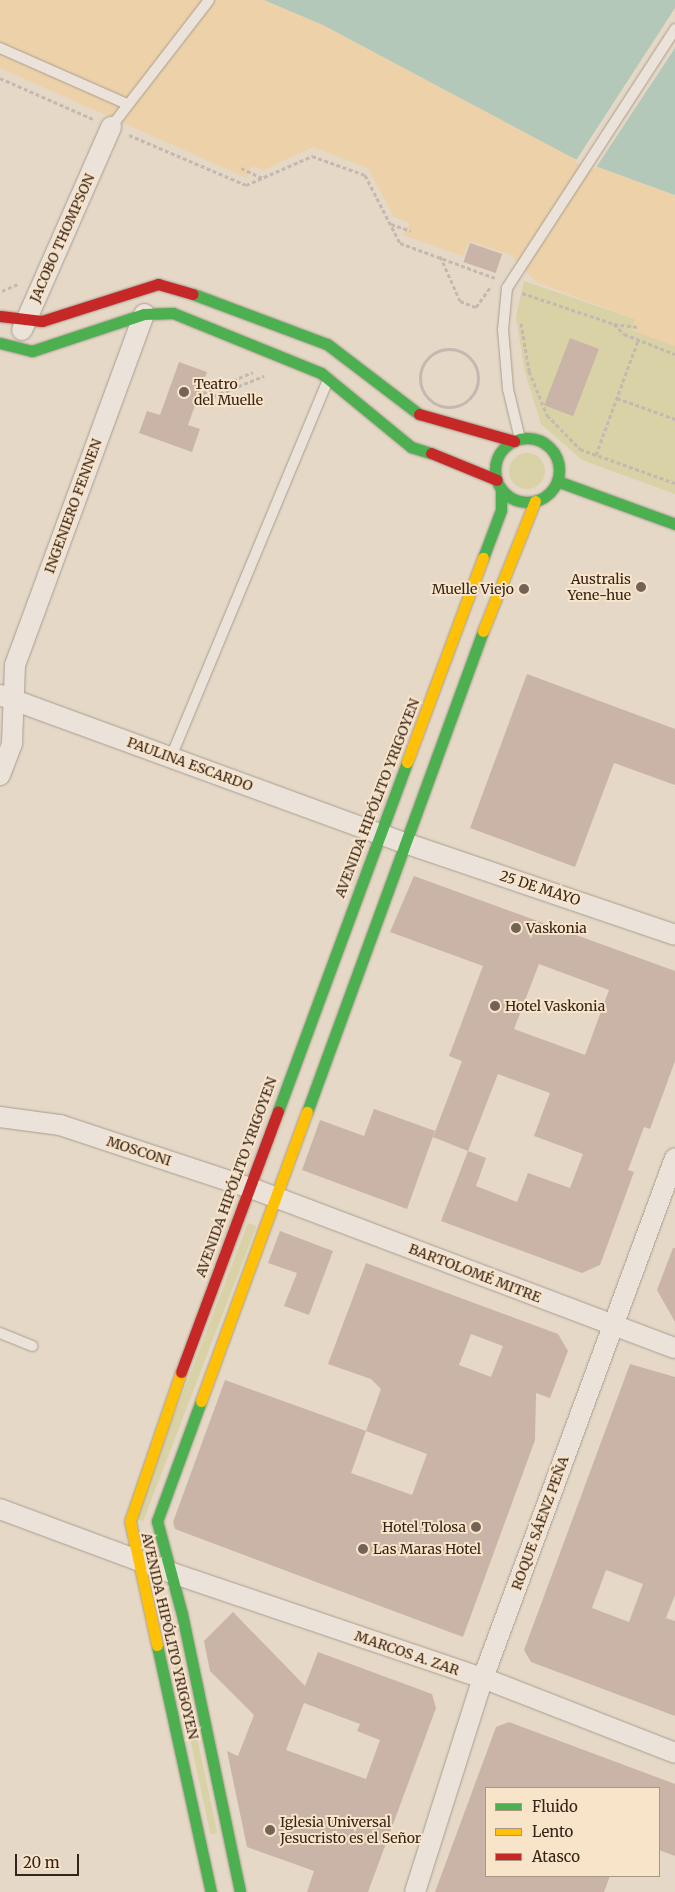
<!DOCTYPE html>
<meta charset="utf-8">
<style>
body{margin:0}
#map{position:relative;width:675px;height:1892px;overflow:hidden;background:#e5d8c6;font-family:Merriweather,serif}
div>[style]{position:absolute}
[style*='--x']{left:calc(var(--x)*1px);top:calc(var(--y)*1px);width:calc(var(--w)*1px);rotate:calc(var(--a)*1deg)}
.green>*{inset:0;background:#d9d2a6;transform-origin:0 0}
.round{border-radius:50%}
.sand>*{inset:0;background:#ecd1a9}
.water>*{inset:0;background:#b3c8b8}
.pier>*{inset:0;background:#e5d8c6}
.building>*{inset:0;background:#c9b4a7;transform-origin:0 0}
.path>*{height:3px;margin-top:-1.5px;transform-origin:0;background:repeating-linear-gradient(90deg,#c3b9b0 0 4px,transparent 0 6.5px)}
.path>.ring{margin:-1.5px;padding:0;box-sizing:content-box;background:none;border:3px solid #c3b9b0;border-radius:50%}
.roads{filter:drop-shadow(0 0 1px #a89d90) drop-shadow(0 0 1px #a89d90)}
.lane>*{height:10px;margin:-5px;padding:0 5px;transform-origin:5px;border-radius:5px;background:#ebe3d9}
.street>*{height:20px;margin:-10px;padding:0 10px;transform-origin:10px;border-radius:10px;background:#ebe3d9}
.fast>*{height:11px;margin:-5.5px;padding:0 5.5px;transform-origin:5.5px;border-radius:5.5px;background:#4caf50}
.fast>.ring{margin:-5.5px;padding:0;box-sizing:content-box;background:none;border:11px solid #4caf50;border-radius:50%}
.slow>*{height:11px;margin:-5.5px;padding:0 5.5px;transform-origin:5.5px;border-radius:5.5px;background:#ffc107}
.jam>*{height:11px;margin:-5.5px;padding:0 5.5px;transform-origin:5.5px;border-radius:5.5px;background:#c62828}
.dots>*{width:14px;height:14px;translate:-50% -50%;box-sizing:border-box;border:2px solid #f8e4c9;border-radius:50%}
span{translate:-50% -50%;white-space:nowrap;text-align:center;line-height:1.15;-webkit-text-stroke:4px #f8e4c9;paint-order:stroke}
.street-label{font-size:14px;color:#362319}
.poi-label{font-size:14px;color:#362319}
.left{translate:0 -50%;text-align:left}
.right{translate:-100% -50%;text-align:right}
.legend{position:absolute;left:485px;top:1787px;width:175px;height:90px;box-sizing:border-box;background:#f8e4c9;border:1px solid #aa9783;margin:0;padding:6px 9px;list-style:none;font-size:15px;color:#362319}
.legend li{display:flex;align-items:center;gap:10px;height:25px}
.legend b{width:25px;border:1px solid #aa9783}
.scale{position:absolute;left:15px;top:1854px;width:64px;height:22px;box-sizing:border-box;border:2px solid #362319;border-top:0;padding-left:6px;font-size:15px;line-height:18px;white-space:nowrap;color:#362319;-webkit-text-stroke:4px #f8e4c9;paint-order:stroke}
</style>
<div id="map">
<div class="green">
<i style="clip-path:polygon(524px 281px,635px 319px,632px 330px,675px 346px,675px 494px,582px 460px,541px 424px,525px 372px,516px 317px)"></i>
<i class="round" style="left:509px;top:453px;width:36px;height:36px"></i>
<i style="left:248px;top:1223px;width:9px;height:316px;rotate:21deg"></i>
<i style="left:168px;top:1601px;width:237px;height:7px;rotate:78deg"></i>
</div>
<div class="sand">
<i style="clip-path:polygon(0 0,264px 0,323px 25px,573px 158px,675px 195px,675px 346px,632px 330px,635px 319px,536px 282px,511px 255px,469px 241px,463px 256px,403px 235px,410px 223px,394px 217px,368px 168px,313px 147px,264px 170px,252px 166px,247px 178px,0 68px)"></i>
</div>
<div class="water">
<i style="clip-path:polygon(264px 0,675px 0,675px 195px,573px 158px,323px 25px)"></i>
</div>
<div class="pier">
<i style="clip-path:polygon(675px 8px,675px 48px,595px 169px,575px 162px)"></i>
</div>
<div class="building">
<i style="left:470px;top:243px;width:34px;height:20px;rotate:19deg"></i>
<i style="left:570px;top:338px;width:31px;height:72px;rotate:21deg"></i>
<i style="clip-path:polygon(179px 362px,207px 372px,188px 425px,200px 429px,192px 452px,139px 433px,147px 411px,160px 415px)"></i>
<i style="clip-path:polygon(527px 674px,675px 729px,675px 785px,614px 763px,575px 867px,470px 828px)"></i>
<i style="clip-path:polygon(evenodd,414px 876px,675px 971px,675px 1061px,650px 1129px,644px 1127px,628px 1170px,634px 1172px,600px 1265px,582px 1273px,441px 1221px,468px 1151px,433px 1137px,462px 1061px,449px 1056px,483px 966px,390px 932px,414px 876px,539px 964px,609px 990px,585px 1055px,514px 1029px,539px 964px,414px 876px,498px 1074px,550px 1093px,534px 1136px,583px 1154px,570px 1188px,528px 1173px,517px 1202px,476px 1186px,486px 1158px,468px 1151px,498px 1074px)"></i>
<i style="clip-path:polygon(374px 1109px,435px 1131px,407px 1209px,302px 1170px,320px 1120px,364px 1136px)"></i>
<i style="clip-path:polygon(280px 1231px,333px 1251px,309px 1315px,284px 1306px,297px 1273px,268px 1263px)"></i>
<i style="clip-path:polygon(673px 1248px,675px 1248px,675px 1322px,657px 1290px)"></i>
<i style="clip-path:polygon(evenodd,366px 1263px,558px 1334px,568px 1351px,550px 1398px,536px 1393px,535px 1440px,463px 1637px,175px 1529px,173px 1522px,225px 1380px,366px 1431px,381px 1389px,371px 1379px,328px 1364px,366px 1263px,471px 1334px,503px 1346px,491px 1377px,459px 1365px,471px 1334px,366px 1263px,366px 1431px,427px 1454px,412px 1495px,351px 1473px,366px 1431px)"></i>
<i style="clip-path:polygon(evenodd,630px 1364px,675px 1377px,675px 1595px,666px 1618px,675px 1621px,675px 1716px,531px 1662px,524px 1650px,630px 1364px,606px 1570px,643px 1584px,629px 1622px,592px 1608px,606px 1570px)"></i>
<i style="clip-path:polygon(evenodd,233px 1612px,305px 1686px,318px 1652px,432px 1694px,436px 1708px,368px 1892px,307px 1892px,314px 1871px,247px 1847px,227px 1751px,238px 1756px,254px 1715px,210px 1671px,204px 1641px,233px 1612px,304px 1703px,360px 1724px,357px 1731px,380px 1740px,366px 1779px,286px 1750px,304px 1703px)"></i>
<i style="clip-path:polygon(509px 1722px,675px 1784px,675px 1856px,659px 1850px,659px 1788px,486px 1788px,486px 1876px,610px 1876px,604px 1892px,435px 1892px,496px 1727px)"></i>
</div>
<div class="path">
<i style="--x:0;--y:78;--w:102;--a:23.8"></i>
<i style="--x:129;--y:135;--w:127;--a:23.1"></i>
<i style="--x:246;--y:185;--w:72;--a:-23.7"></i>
<i style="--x:312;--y:156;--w:56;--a:19.7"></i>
<i style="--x:365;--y:175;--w:76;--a:62.8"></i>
<i style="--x:400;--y:243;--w:101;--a:20.2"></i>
<i style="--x:241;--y:168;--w:23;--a:25"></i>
<i style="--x:391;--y:224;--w:21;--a:19"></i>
<i style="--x:440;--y:256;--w:49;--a:66"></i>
<i style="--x:460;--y:301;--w:17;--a:21"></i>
<i style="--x:476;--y:307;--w:26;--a:-54"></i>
<i style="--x:2;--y:291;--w:17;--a:-24"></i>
<i style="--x:522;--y:293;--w:97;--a:18.6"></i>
<i style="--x:614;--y:324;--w:14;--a:45"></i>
<i style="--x:624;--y:334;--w:55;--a:21.4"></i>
<i style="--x:521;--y:323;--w:49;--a:80.5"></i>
<i style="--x:529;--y:371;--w:48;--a:67.8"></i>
<i style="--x:547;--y:415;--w:47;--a:45.9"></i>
<i style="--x:580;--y:449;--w:101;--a:19.7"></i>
<i style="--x:614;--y:324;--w:26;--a:7"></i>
<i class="ring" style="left:420px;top:349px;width:55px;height:55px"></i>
<i style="--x:203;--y:393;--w:54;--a:-22.8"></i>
<i style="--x:617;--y:398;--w:62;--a:19.9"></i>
<i style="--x:202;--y:401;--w:67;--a:-22"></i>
<i style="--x:596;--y:455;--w:122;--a:-69.9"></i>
</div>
<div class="roads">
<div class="lane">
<i style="--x:0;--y:48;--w:139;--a:23.8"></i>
<i style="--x:111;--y:127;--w:160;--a:-52.3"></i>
<i style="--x:520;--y:439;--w:51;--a:-103.5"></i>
<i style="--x:508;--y:389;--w:59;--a:-94.8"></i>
<i style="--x:503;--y:330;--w:42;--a:-84.6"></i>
<i style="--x:507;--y:288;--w:309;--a:-57"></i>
<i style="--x:171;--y:757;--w:408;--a:-67.4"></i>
<i style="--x:0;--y:1333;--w:35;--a:22"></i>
</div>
<div class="street">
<i style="--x:22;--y:330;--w:222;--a:-66.3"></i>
<i style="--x:0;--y:695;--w:431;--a:20.1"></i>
<i style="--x:405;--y:843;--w:285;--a:18.8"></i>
<i style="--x:0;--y:775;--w:34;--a:-69"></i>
<i style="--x:12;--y:743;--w:78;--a:-87.8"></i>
<i style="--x:15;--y:665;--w:374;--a:-69.8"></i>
<i style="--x:0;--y:1117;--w:61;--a:7.6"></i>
<i style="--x:60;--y:1125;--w:198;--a:18.3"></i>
<i style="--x:248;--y:1187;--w:456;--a:20.7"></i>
<i style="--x:0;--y:1509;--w:184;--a:20.4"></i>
<i style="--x:172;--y:1573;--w:328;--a:18.7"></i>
<i style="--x:483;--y:1678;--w:206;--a:21.3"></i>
<i style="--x:415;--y:1892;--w:225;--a:-72.4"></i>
<i style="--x:483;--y:1678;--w:554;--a:-69.73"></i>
</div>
<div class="fast">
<i style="--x:193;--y:294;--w:143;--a:20.5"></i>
<i style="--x:327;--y:344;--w:116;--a:37.3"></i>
<i style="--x:0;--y:343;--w:33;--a:14"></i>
<i style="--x:32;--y:351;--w:118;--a:-18.3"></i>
<i style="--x:144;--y:314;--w:29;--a:-2"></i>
<i style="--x:173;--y:313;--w:160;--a:22.1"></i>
<i style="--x:321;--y:373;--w:117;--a:39.4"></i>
<i style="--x:411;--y:447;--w:21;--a:17"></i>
<i class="ring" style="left:495px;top:438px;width:53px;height:53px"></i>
<i style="--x:557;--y:481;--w:126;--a:20"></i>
<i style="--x:483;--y:558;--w:51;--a:-69.4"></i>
<i style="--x:501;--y:510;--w:21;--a:-90"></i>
<i style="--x:278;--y:1111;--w:372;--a:-69.7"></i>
<i style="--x:307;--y:1112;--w:512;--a:-69.9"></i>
<i style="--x:201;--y:1401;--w:128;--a:110.1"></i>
<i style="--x:157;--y:1521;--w:96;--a:75"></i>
<i style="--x:182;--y:1614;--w:284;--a:78.2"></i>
<i style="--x:157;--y:1645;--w:253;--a:77.7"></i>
</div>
<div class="slow">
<i style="--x:483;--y:631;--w:140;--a:-68.2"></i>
<i style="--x:407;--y:762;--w:218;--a:-69.6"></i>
<i style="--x:201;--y:1401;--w:308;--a:-69.9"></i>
<i style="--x:157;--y:1645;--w:127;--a:-102.3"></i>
<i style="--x:130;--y:1521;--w:157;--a:-71.1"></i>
</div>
<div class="jam">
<i style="--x:0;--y:316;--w:42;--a:6.8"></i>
<i style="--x:42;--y:321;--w:122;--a:-17.7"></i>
<i style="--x:158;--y:284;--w:36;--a:16"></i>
<i style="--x:419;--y:414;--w:99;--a:15.9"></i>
<i style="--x:431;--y:453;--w:71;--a:22.2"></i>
<i style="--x:181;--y:1372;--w:278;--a:-69.6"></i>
</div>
</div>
<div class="dots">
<i style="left:184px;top:392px;background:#736256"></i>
<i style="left:641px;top:587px;background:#736256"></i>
<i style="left:524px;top:589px;background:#736256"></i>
<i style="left:516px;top:928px;background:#736256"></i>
<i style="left:495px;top:1006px;background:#736256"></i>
<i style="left:476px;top:1527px;background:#736256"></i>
<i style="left:363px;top:1549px;background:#736256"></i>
<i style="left:270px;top:1830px;background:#736256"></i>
</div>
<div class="street-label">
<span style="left:62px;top:238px;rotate:-66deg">JACOBO THOMPSON</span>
<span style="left:73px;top:506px;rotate:-70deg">INGENIERO FENNEN</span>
<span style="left:190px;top:764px;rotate:20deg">PAULINA ESCARDO</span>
<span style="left:377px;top:798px;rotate:-69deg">AVENIDA HIPÓLITO YRIGOYEN</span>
<span style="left:540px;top:888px;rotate:18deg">25 DE MAYO</span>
<span style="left:139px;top:1151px;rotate:18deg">MOSCONI</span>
<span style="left:236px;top:1177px;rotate:-70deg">AVENIDA HIPÓLITO YRIGOYEN</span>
<span style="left:475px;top:1273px;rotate:21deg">BARTOLOMÉ MITRE</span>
<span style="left:540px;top:1523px;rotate:-70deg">ROQUE SÁENZ PEÑA</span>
<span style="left:170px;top:1636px;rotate:77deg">AVENIDA HIPÓLITO YRIGOYEN</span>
<span style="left:407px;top:1653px;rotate:19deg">MARCOS A. ZAR</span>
</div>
<div class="poi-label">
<span class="left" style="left:194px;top:392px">Teatro<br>del Muelle</span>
<span class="right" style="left:631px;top:587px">Australis<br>Yene-hue</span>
<span class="right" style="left:514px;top:589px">Muelle Viejo</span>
<span class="left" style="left:526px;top:928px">Vaskonia</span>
<span class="left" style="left:505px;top:1006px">Hotel Vaskonia</span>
<span class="right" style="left:466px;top:1527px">Hotel Tolosa</span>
<span class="left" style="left:373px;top:1549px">Las Maras Hotel</span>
<span class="left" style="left:280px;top:1830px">Iglesia Universal<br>Jesucristo es el Señor</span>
</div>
<ul class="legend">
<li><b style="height:6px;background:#4caf50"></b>Fluido</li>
<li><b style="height:6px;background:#ffc107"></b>Lento</li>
<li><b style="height:6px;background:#c62828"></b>Atasco</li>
</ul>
<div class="scale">20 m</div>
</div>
